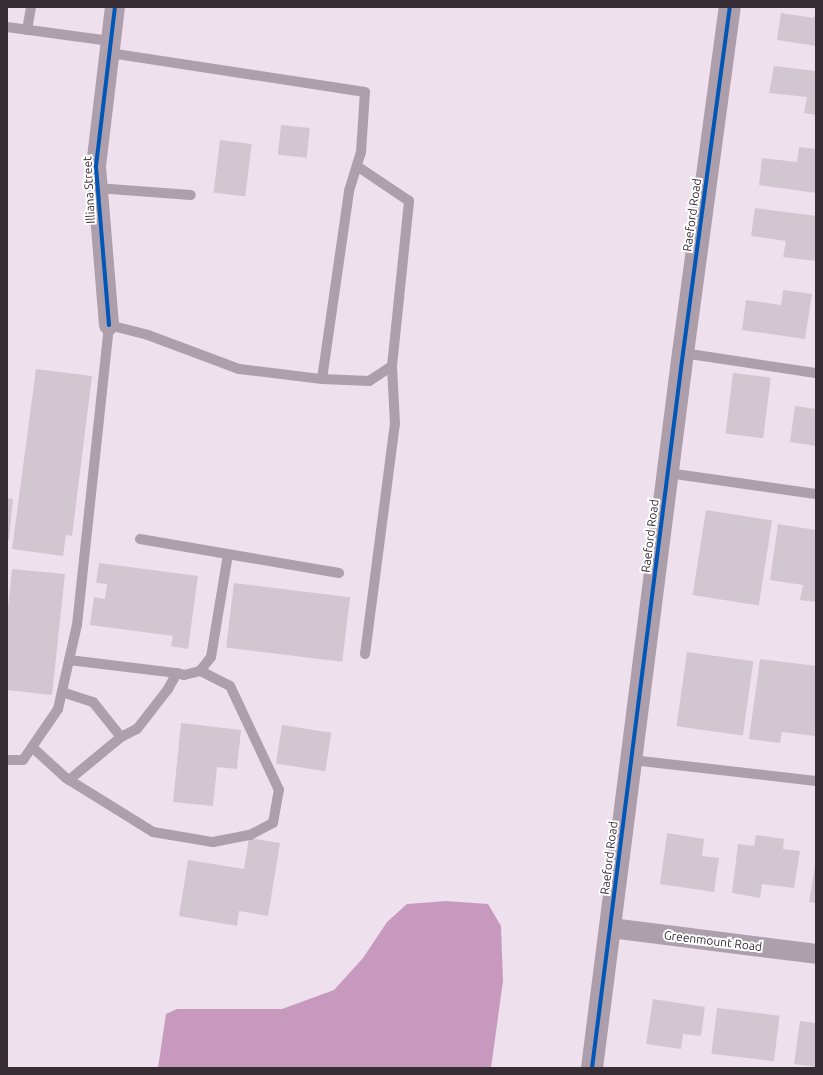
<!DOCTYPE html>
<style>
body{margin:0}
#map{position:relative;width:823px;height:1075px;overflow:hidden;background:#eee0ec;font-family:Ubuntu,sans-serif}
div>[style]{position:absolute}
[style*='--x']{left:calc(var(--x)*1px);top:calc(var(--y)*1px);width:calc(var(--w)*1px);rotate:calc(var(--a)*1deg)}
.water>*{inset:0;background:#c799bf}
.building>*{inset:0;background:#d2c7d0;transform-origin:0 0}
.lane>*{height:10px;margin:-5px;padding:0 5px;transform-origin:5px;border-radius:5px;background:#ae9fac}
.street>*{height:20px;margin:-10px;padding:0 10px;transform-origin:10px;border-radius:10px;background:#ae9fac}
.secondary>*{height:22px;margin:-11px;padding:0 11px;transform-origin:11px;border-radius:11px;background:#ad9eab}
.cycleway>*{height:4px;margin:-2px;padding:0 2px;transform-origin:2px;border-radius:2px;background:#0057b8}
span{translate:-50% -50%;white-space:nowrap;text-align:center;line-height:1.15;-webkit-text-stroke:4px #fff;paint-order:stroke}
.street-label{font-size:12px;color:#372d35}
.frame{position:absolute;inset:0;border:8px solid #372d35;pointer-events:none}
</style>
<div id="map">
<div class="water">
<i style="clip-path:polygon(446px 901px,488px 904px,501px 926px,503px 981px,491px 1068px,158px 1068px,166px 1014px,177px 1009px,282px 1009px,334px 990px,363px 958px,387px 922px,407px 904px)"></i>
</div>
<div class="building">
<i style="clip-path:polygon(816px 9px,816px 46px,777px 40px,781px 13px,814px 18px)"></i>
<i style="clip-path:polygon(774px 66px,816px 71px,816px 115px,804px 113px,807px 97px,769px 93px)"></i>
<i style="left:281px;top:125px;width:29px;height:30px;rotate:6deg"></i>
<i style="left:220px;top:140px;width:32px;height:53px;rotate:7deg"></i>
<i style="clip-path:polygon(799px 147px,816px 149px,816px 193px,759px 185px,762px 158px,797px 162px)"></i>
<i style="clip-path:polygon(755px 208px,816px 216px,815px 261px,783px 257px,786px 241px,751px 236px)"></i>
<i style="clip-path:polygon(783px 290px,812px 294px,805px 339px,742px 330px,746px 300px,781px 305px)"></i>
<i style="clip-path:polygon(36px 369px,92px 376px,72px 536px,66px 535px,63px 556px,12px 549px)"></i>
<i style="left:733px;top:373px;width:38px;height:61px;rotate:7deg"></i>
<i style="clip-path:polygon(795px 406px,816px 409px,816px 446px,790px 442px)"></i>
<i style="clip-path:polygon(7px 498px,13px 499px,9px 540px,7px 540px)"></i>
<i style="left:706px;top:510px;width:67px;height:86px;rotate:9deg"></i>
<i style="clip-path:polygon(778px 524px,816px 530px,816px 602px,800px 600px,803px 585px,770px 580px)"></i>
<i style="clip-path:polygon(99px 563px,198px 576px,188px 649px,171px 646px,173px 636px,90px 625px,94px 597px,105px 599px,107px 584px,96px 583px)"></i>
<i style="clip-path:polygon(12px 569px,65px 574px,52px 695px,7px 690px,7px 617px)"></i>
<i style="left:234px;top:583px;width:117px;height:65px;rotate:7deg"></i>
<i style="left:687px;top:652px;width:67px;height:75px;rotate:8deg"></i>
<i style="clip-path:polygon(760px 659px,816px 666px,815px 736px,782px 732px,780px 743px,749px 739px)"></i>
<i style="clip-path:polygon(181px 723px,241px 730px,237px 769px,217px 767px,213px 806px,173px 802px)"></i>
<i style="left:282px;top:725px;width:50px;height:39px;rotate:9deg"></i>
<i style="clip-path:polygon(667px 833px,704px 839px,702px 856px,719px 858px,714px 892px,660px 884px)"></i>
<i style="clip-path:polygon(756px 835px,784px 839px,783px 849px,800px 851px,794px 888px,762px 884px,760px 898px,732px 893px,738px 844px,754px 846px)"></i>
<i style="clip-path:polygon(249px 838px,280px 843px,268px 916px,239px 911px,237px 926px,179px 916px,188px 860px,244px 869px)"></i>
<i style="clip-path:polygon(816px 859px,816px 903px,809px 902px)"></i>
<i style="clip-path:polygon(653px 999px,705px 1007px,701px 1036px,683px 1034px,681px 1049px,646px 1044px)"></i>
<i style="left:717px;top:1008px;width:63px;height:46px;rotate:7deg"></i>
<i style="clip-path:polygon(800px 1021px,816px 1023px,816px 1067px,794px 1064px)"></i>
</div>
<div class="lane">
<i style="--x:7;--y:27;--w:104;--a:7.7"></i>
<i style="--x:27;--y:30;--w:23;--a:-80"></i>
<i style="--x:97;--y:188;--w:94;--a:4.3"></i>
<i style="--x:683;--y:353;--w:134;--a:8.6"></i>
<i style="--x:322;--y:379;--w:47;--a:2.4"></i>
<i style="--x:369;--y:381;--w:27;--a:-33"></i>
<i style="--x:392;--y:366;--w:166;--a:-84.1"></i>
<i style="--x:409;--y:201;--w:63;--a:-146.1"></i>
<i style="--x:668;--y:473;--w:149;--a:8.1"></i>
<i style="--x:140;--y:539;--w:202;--a:9.7"></i>
<i style="--x:365;--y:654;--w:232;--a:-82.6"></i>
<i style="--x:395;--y:424;--w:58;--a:-93"></i>
<i style="--x:69;--y:660;--w:109;--a:6.9"></i>
<i style="--x:62;--y:692;--w:33;--a:18"></i>
<i style="--x:93;--y:702;--w:45;--a:51.3"></i>
<i style="--x:121;--y:737;--w:18;--a:-27"></i>
<i style="--x:137;--y:729;--w:51;--a:-52.2"></i>
<i style="--x:168;--y:689;--w:18;--a:-61"></i>
<i style="--x:177;--y:673;--w:7;--a:16"></i>
<i style="--x:184;--y:675;--w:16;--a:-14"></i>
<i style="--x:200;--y:671;--w:18;--a:-52"></i>
<i style="--x:211;--y:657;--w:104;--a:-80.6"></i>
<i style="--x:32;--y:747;--w:46;--a:42.4"></i>
<i style="--x:66;--y:778;--w:102;--a:31.8"></i>
<i style="--x:153;--y:832;--w:61;--a:9.5"></i>
<i style="--x:213;--y:842;--w:38;--a:-11"></i>
<i style="--x:250;--y:835;--w:26;--a:-28"></i>
<i style="--x:273;--y:823;--w:34;--a:-80"></i>
<i style="--x:279;--y:790;--w:115;--a:-115.2"></i>
<i style="--x:230;--y:686;--w:34;--a:-153"></i>
<i style="--x:7;--y:760;--w:16;--a:0"></i>
<i style="--x:23;--y:760;--w:62;--a:-55.5"></i>
<i style="--x:58;--y:709;--w:86;--a:-77.3"></i>
<i style="--x:77;--y:625;--w:302;--a:-83.9"></i>
<i style="--x:109;--y:325;--w:40;--a:14.4"></i>
<i style="--x:148;--y:335;--w:97;--a:20.5"></i>
<i style="--x:239;--y:369;--w:84;--a:6.9"></i>
<i style="--x:322;--y:379;--w:190;--a:-81.8"></i>
<i style="--x:349;--y:191;--w:41;--a:-72.9"></i>
<i style="--x:361;--y:152;--w:60;--a:-86.2"></i>
<i style="--x:365;--y:92;--w:259;--a:-171.3"></i>
<i style="--x:632;--y:760;--w:185;--a:6.5"></i>
<i style="--x:69;--y:780;--w:67;--a:-39.6"></i>
</div>
<div class="street">
<i style="--x:109;--y:325;--w:160;--a:-94.7"></i>
<i style="--x:96;--y:166;--w:160;--a:-83.2"></i>
<i style="--x:611;--y:928;--w:207;--a:7.2"></i>
</div>
<div class="secondary">
<i style="--x:592;--y:1068;--w:721;--a:-82.75"></i>
<i style="--x:683;--y:353;--w:349;--a:-82.3"></i>
</div>
<div class="cycleway">
<i style="--x:109;--y:325;--w:160;--a:-94.7"></i>
<i style="--x:96;--y:166;--w:160;--a:-83.2"></i>
<i style="--x:592;--y:1068;--w:721;--a:-82.75"></i>
<i style="--x:683;--y:353;--w:349;--a:-82.3"></i>
</div>
<div class="street-label">
<span style="left:89px;top:190px;rotate:-93deg">Illiana Street</span>
<span style="left:692px;top:215px;rotate:-82deg">Raeford Road</span>
<span style="left:650px;top:536px;rotate:-83deg">Raeford Road</span>
<span style="left:609px;top:858px;rotate:-83deg">Raeford Road</span>
<span style="left:713px;top:941px;rotate:7deg">Greenmount Road</span>
</div>
<div class="frame"></div>
</div>
